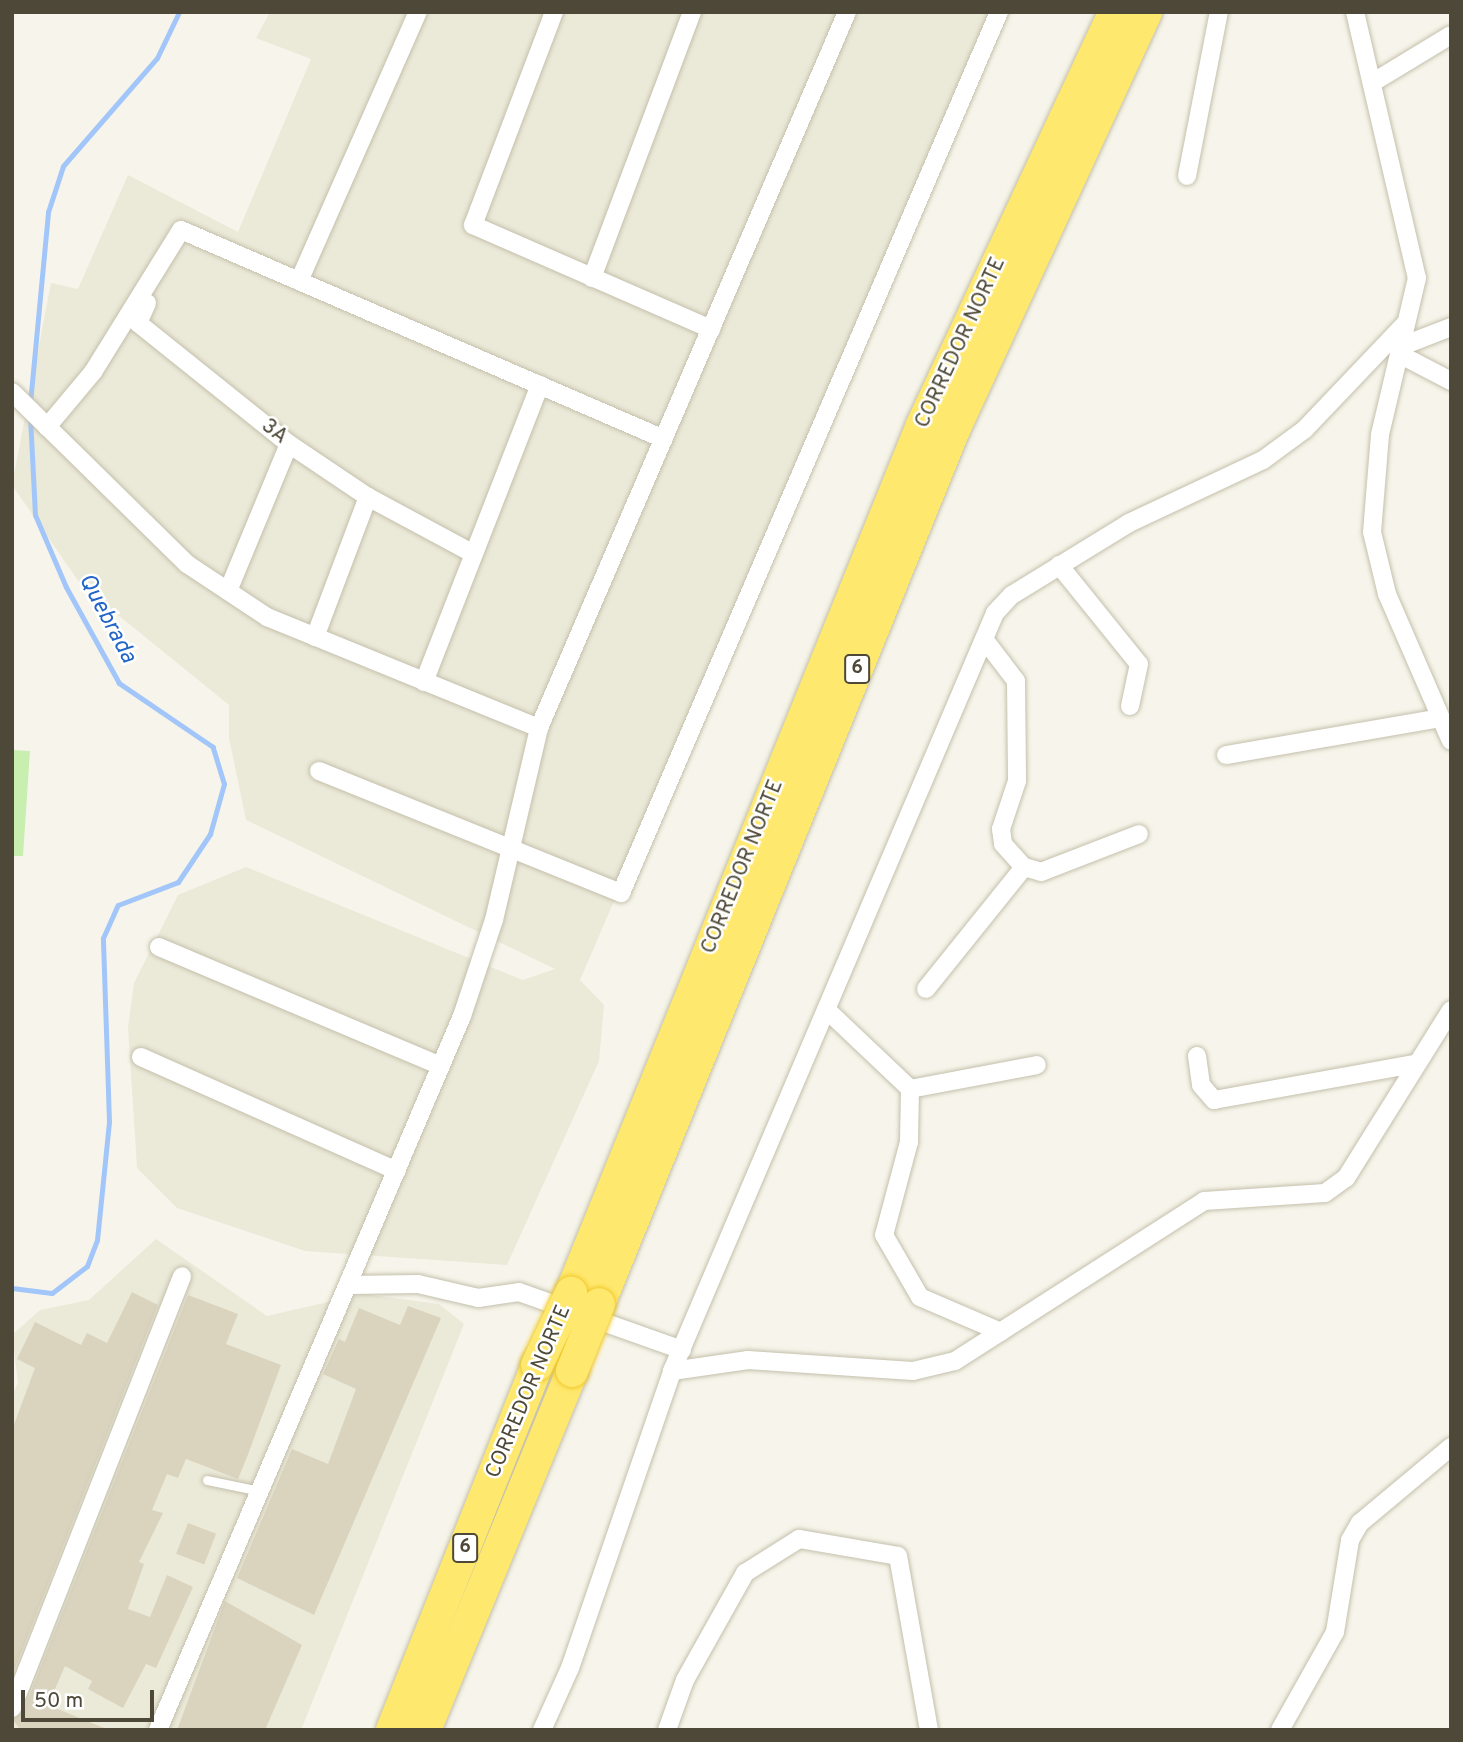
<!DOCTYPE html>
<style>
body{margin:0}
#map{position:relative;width:1463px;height:1742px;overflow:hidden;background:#f7f5eb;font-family:Overpass,sans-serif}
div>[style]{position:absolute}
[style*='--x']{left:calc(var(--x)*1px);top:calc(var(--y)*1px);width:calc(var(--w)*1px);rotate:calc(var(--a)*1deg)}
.residential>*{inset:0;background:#ebe9d8}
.green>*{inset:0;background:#c8efb0}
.stream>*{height:5px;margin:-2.5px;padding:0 2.5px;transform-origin:2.5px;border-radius:2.5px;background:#a2c6f9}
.building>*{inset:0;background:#dad4bf;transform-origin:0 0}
.roads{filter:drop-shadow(0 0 2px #c4c0ac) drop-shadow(0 0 2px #c4c0ac)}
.lane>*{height:9px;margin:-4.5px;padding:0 4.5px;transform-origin:4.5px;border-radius:4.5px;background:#fff}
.street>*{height:18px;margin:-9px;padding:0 9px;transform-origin:9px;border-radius:9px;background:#fff}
.highway>*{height:32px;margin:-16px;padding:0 16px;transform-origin:16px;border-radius:16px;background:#ffe86e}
.bridges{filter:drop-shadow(0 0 2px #f0c92c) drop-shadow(0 0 2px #f0c92c)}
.highway-bridge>*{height:32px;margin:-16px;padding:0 16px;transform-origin:16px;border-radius:16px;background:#ffe86e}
span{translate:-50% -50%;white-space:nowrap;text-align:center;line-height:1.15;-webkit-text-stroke:5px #fff;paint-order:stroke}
.shield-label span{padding:2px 5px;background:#fff;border:2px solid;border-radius:5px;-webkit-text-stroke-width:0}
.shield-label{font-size:19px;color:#4d4837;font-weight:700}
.street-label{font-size:21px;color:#4d4837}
.water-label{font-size:23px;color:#2265c7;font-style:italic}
.frame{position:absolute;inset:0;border:14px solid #4d4837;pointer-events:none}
.scale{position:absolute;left:21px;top:1690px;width:133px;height:32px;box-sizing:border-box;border:4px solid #4d4837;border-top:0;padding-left:9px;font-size:21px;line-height:24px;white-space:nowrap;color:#4d4837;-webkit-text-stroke:5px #fff;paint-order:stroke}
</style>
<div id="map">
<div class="residential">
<i style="clip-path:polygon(270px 12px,998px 12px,580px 980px,604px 1005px,599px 1061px,507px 1265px,305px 1251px,177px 1208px,137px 1168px,128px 1027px,134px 983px,178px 895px,246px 867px,523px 980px,555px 969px,246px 820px,229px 738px,229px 705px,81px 585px,12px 485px,51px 283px,78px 289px,128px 175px,238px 232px,311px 59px,256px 38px)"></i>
<i style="clip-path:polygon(156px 1239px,267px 1316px,363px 1294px,439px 1304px,464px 1324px,301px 1730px,12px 1730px,12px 1395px,18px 1383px,12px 1335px,40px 1310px,89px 1300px)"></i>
</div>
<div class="green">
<i style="clip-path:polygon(12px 750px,30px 751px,23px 856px,12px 856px)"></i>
</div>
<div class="stream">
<i style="--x:30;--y:403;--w:192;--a:-84.6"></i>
<i style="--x:48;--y:212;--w:48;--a:-71.9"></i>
<i style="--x:63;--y:166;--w:143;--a:-49"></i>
<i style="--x:157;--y:58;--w:51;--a:-64.4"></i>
<i style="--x:12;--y:1288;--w:40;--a:7.1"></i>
<i style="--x:52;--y:1293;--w:44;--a:-37.6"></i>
<i style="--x:87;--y:1266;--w:28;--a:-69"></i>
<i style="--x:97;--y:1240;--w:119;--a:-84.2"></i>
<i style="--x:109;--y:1122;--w:184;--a:-91.9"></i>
<i style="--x:103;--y:938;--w:36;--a:-66"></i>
<i style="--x:118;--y:905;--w:64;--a:-21"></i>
<i style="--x:178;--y:882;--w:58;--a:-56.3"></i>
<i style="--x:210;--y:834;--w:52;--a:-74.4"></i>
<i style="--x:224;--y:784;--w:39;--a:-107"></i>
<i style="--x:213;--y:747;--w:114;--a:-145.8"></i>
<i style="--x:119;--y:683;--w:110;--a:-118.9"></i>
<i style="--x:66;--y:587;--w:78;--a:-113.3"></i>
<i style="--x:35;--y:515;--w:99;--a:-92.9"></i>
</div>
<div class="building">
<i style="clip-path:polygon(132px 1292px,158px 1305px,12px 1676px,12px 1430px,35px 1368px,17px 1359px,35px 1322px,81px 1345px,87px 1333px,107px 1343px)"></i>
<i style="clip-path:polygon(188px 1295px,238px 1314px,226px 1344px,281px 1365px,247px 1457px,238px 1479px,186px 1459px,178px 1478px,167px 1474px,152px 1510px,163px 1513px,139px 1562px,144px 1564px,128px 1609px,150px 1617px,167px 1575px,193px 1587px,156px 1668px,146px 1664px,123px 1708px,88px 1689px,92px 1681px,65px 1666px,48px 1705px,109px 1730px,21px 1730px,12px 1719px,23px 1712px)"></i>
<i style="clip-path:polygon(408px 1306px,441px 1318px,314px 1615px,237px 1578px,292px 1449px,328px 1464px,356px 1389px,323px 1374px,339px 1339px,345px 1342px,359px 1308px,400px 1325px)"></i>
<i style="left:188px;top:1523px;width:30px;height:33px;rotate:21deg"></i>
<i style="clip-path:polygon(225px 1601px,302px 1645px,265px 1730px,177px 1730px)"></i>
</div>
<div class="roads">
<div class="lane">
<i style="--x:207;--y:1480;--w:54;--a:11.7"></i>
</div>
<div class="street">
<i style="--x:554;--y:12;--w:228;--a:110.8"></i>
<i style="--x:473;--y:225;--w:260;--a:23.6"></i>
<i style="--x:1355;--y:12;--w:273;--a:76.9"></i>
<i style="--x:1417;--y:278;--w:161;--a:103.3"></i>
<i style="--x:1380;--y:435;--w:97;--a:94.7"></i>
<i style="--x:1372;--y:532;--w:64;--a:76.4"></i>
<i style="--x:1387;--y:594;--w:160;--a:66.5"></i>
<i style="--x:1372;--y:83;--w:92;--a:-31.3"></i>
<i style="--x:1187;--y:176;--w:167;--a:-79"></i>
<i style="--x:592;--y:278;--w:284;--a:-69.4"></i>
<i style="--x:300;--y:279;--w:292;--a:-66.2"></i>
<i style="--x:147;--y:303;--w:22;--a:114"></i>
<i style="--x:138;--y:323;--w:193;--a:38.7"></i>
<i style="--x:289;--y:444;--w:95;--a:33.9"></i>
<i style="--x:368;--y:497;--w:120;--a:28.3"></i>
<i style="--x:1402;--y:346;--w:53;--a:-21.2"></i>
<i style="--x:1399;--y:354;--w:59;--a:27.4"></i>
<i style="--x:12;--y:392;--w:245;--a:44.5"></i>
<i style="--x:187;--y:564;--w:96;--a:33.5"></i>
<i style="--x:267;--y:617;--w:294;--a:22.2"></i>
<i style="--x:47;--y:427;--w:72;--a:-50.1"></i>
<i style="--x:93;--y:372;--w:167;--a:-58.2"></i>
<i style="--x:181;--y:230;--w:526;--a:23.4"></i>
<i style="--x:1059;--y:565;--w:127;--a:51.1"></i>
<i style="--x:1139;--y:664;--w:43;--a:102.1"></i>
<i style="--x:228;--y:591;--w:159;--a:-67.5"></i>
<i style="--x:315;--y:637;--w:150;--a:-69.3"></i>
<i style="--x:984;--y:639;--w:53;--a:52.7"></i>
<i style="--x:1016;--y:681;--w:100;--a:89.4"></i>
<i style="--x:1017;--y:781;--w:51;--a:108.4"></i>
<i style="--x:1001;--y:829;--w:15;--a:82"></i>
<i style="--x:1003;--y:844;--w:31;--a:48"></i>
<i style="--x:1024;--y:867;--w:18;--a:16"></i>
<i style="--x:1041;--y:872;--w:105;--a:-21.2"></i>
<i style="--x:424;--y:682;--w:319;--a:-68.7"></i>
<i style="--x:1226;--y:755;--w:217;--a:-9.8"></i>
<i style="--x:319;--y:771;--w:326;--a:22"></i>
<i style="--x:621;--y:893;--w:959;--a:-66.78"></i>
<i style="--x:159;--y:947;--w:306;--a:22.9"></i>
<i style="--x:926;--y:989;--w:156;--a:-51.2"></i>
<i style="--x:829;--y:1012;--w:112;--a:43.5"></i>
<i style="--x:910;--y:1089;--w:129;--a:-10.7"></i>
<i style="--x:1197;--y:1056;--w:29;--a:82"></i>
<i style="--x:1201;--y:1085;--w:20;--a:49"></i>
<i style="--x:1214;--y:1100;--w:204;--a:-10.2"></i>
<i style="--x:141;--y:1057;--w:280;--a:24"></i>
<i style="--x:910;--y:1089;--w:53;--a:91.1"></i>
<i style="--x:909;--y:1142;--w:96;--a:105"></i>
<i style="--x:884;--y:1235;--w:72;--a:59.9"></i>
<i style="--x:920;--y:1297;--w:88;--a:23.4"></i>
<i style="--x:348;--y:1285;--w:70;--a:-0.8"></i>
<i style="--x:418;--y:1284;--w:62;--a:13.1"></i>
<i style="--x:478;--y:1298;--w:41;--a:-8.3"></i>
<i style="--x:519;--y:1292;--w:173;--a:19.6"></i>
<i style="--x:672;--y:1371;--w:77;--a:-8.2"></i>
<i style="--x:748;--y:1360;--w:165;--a:3.8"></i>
<i style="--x:913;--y:1371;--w:43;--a:-13.4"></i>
<i style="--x:955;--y:1361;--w:296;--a:-32.7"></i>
<i style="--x:1204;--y:1201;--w:121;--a:-3.8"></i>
<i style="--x:1325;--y:1193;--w:26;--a:-36"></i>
<i style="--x:1346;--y:1178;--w:198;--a:-58"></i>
<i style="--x:12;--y:1708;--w:464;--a:-68.5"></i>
<i style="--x:158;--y:1730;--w:776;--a:-66.94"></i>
<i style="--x:462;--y:1016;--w:101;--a:-71.6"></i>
<i style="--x:494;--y:920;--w:197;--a:-76.8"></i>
<i style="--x:539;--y:728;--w:779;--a:-66.72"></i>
<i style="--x:542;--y:1730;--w:68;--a:-65.7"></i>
<i style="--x:570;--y:1668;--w:314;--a:-71"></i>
<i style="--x:672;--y:1371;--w:824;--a:-66.92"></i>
<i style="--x:995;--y:613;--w:25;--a:-47"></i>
<i style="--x:1012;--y:595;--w:137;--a:-31.6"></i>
<i style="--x:1129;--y:523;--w:148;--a:-25.2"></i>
<i style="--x:1263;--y:460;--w:52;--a:-36.4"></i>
<i style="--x:1305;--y:429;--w:146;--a:-46.4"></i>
<i style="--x:667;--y:1730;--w:53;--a:-70.2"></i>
<i style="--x:685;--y:1680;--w:123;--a:-60.7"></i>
<i style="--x:745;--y:1573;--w:64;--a:-32.2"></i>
<i style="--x:799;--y:1539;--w:100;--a:9.7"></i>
<i style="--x:898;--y:1556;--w:177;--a:79.9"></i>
<i style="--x:1280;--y:1730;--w:112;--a:-60.7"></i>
<i style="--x:1335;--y:1632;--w:93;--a:-80.7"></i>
<i style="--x:1350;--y:1540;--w:20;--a:-60"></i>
<i style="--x:1360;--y:1523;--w:119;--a:-39.9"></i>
</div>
<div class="highway">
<i style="--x:571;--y:1293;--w:936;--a:-67.98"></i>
<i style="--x:922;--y:425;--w:456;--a:-65"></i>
<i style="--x:599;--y:1304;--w:941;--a:-67.9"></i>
<i style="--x:953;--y:432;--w:462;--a:-65.3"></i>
<i style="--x:392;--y:1730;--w:393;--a:-68.3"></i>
<i style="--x:425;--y:1730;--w:388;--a:-67.7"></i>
</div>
</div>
<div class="bridges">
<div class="highway-bridge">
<i style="--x:537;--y:1365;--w:80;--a:-64.7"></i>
<i style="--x:572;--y:1371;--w:72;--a:-68.1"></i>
</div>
</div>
<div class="shield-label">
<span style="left:857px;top:669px">6</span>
<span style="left:465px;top:1548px">6</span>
</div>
<div class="street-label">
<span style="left:961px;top:343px;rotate:-65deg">CORREDOR NORTE</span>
<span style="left:274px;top:432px;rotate:38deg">3A</span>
<span style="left:743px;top:867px;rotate:-68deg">CORREDOR NORTE</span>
<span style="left:529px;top:1392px;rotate:-67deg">CORREDOR NORTE</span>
</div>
<div class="water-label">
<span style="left:106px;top:619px;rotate:62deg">Quebrada</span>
</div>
<div class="frame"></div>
<div class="scale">50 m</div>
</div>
